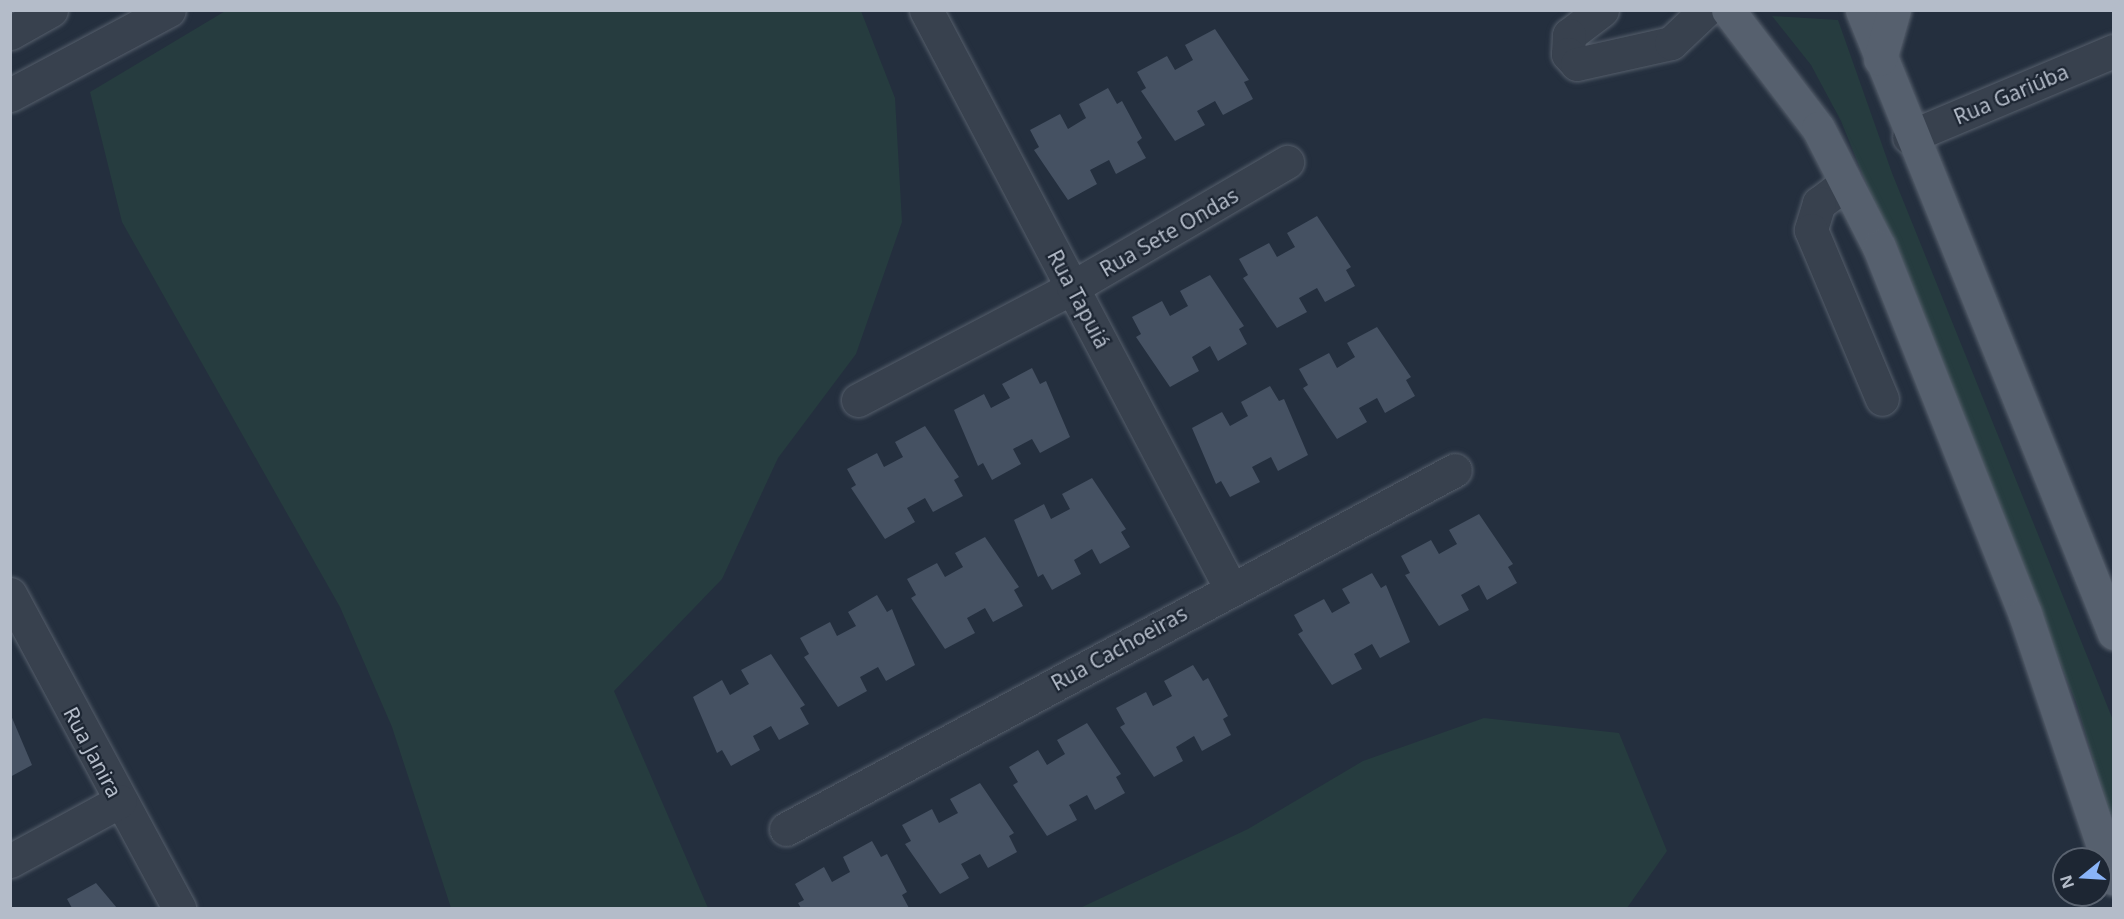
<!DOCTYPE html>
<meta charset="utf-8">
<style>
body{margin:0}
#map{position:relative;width:2124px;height:919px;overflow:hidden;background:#242f3e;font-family:"Noto Sans",sans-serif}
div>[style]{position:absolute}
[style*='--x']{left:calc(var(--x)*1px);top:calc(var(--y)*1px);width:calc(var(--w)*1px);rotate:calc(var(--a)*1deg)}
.green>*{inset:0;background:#263c3f}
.building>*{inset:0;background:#455162}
.roads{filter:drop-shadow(0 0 2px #565f6c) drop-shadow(0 0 2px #565f6c)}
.minor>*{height:33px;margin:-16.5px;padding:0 16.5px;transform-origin:16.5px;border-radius:16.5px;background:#38414e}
.major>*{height:33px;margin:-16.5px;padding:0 16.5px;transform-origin:16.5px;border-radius:16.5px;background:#56606e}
span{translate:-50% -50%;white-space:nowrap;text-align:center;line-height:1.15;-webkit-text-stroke:4.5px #1d2633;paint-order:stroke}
.street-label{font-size:21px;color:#b4bcc9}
.frame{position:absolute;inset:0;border:12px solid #b4bcc9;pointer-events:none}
.north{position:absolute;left:2052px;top:847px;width:60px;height:60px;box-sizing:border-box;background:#1d2633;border:2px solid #59626f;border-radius:50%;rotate:252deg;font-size:16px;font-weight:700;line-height:24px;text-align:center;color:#b4bcc9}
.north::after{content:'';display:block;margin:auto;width:21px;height:27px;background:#8ab4f8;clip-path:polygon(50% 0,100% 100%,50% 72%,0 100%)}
</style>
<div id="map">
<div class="green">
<i style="clip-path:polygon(227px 10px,861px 11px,895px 98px,902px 222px,856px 354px,778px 458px,722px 579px,614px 691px,708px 908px,451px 908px,392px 727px,340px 607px,122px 222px,90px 92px)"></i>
<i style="clip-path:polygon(1772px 16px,1838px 20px,1892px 173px,2113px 720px,2113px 826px,2077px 705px,1841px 121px,1811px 65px)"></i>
<i style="clip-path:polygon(1484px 718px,1619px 733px,1667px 851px,1627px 908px,1080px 908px,1248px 829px,1363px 761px)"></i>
</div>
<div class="building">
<i style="clip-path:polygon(1215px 29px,1249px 80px,1244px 82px,1253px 99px,1223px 115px,1215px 101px,1197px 111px,1205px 125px,1175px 141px,1141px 91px,1146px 88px,1137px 72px,1167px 56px,1175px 70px,1193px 60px,1185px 45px)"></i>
<i style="clip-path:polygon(1108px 88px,1117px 104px,1122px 101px,1142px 138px,1137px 142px,1146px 158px,1116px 174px,1109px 160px,1090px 170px,1097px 184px,1068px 200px,1034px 150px,1039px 147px,1030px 130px,1060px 114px,1068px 129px,1086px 118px,1079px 104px)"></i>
<i style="clip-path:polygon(1317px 216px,1351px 267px,1346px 270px,1355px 286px,1325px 302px,1317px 288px,1299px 298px,1307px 312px,1277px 328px,1243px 278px,1248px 275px,1239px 259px,1269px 243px,1277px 257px,1295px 247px,1287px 233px)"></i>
<i style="clip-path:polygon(1210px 275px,1244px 326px,1239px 329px,1247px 344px,1218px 361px,1210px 346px,1192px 357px,1199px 371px,1170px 387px,1136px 337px,1141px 334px,1132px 317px,1162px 301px,1170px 316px,1188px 306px,1180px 291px)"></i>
<i style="clip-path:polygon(1377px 327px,1411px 377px,1406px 380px,1415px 396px,1385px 413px,1377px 398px,1359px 408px,1367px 422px,1337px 439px,1303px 388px,1308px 385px,1299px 369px,1329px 353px,1337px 368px,1355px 357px,1347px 343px)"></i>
<i style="clip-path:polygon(1032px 368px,1040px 384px,1046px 381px,1070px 437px,1040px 453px,1032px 439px,1013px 449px,1021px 464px,992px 480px,983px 463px,978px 466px,954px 410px,984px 394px,991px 408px,1010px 398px,1002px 384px)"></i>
<i style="clip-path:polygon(1270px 386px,1279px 401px,1284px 399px,1308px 455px,1278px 471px,1271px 457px,1252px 467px,1260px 482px,1230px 497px,1221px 481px,1216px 484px,1192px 428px,1222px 412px,1230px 426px,1248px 416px,1241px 402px)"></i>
<i style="clip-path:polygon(925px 426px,959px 477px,954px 480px,963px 496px,933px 512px,925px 498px,907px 508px,915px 522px,885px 539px,851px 488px,856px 485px,847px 469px,877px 453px,884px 467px,903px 457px,895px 442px)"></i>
<i style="clip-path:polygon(1092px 478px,1126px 529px,1121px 532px,1130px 547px,1100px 564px,1092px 549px,1074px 560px,1081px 574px,1052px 590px,1043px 574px,1038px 577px,1014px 520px,1044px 504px,1051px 519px,1070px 509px,1062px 494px)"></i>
<i style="clip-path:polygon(1479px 514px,1513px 564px,1508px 567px,1517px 583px,1487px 600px,1479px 585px,1461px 595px,1469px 610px,1439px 626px,1405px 575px,1410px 573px,1401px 556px,1431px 540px,1439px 554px,1457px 544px,1449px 530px)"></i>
<i style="clip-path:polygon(985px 537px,1019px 587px,1014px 590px,1023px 606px,993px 622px,985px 608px,967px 618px,975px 633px,945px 649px,911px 598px,916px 595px,907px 579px,937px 563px,945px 577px,963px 567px,955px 553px)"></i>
<i style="clip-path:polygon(1372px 573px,1381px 588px,1386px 585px,1410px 642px,1380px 658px,1372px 644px,1354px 654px,1362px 669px,1332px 685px,1298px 634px,1303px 631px,1294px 615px,1324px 599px,1332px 613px,1350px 603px,1342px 589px)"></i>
<i style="clip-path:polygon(877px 595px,887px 612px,892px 609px,915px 665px,886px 681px,878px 667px,860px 677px,867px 691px,838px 707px,804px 657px,809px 654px,800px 638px,830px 622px,837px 636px,856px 626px,848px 612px)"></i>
<i style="clip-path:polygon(771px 654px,805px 705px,800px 708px,809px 724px,779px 740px,771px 726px,753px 736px,760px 750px,731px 766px,722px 750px,717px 753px,693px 697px,722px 680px,730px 695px,749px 684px,741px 670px)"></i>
<i style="clip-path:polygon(1193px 665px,1203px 681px,1208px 678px,1228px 716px,1223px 719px,1231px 735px,1202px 751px,1194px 736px,1176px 747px,1183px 761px,1154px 777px,1120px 727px,1125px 724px,1116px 708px,1146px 692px,1153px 706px,1172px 696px,1164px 681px)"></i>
<i style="clip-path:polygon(10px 713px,32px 765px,10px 777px)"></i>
<i style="clip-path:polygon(1087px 723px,1121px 774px,1116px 777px,1125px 793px,1095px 810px,1087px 795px,1069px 805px,1077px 820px,1047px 836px,1013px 785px,1018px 782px,1009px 767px,1038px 750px,1047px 765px,1065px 754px,1057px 740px)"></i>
<i style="clip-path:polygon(980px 783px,1014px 833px,1009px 836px,1017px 852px,988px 868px,980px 854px,961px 864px,969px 878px,940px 894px,905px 844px,911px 841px,902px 825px,932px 809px,939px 823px,958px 813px,950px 799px)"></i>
<i style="clip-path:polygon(872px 841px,881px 857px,887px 854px,907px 892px,902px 895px,909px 908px,801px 908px,798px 903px,804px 900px,795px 884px,824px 867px,832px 882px,850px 872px,843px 857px)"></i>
<i style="clip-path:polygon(96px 883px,117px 908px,72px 908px,67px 899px)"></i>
</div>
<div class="roads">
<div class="minor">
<i style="--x:926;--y:10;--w:652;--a:62.22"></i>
<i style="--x:1602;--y:10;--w:41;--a:142.9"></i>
<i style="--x:1569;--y:35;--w:19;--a:93"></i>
<i style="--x:1568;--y:54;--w:13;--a:48"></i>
<i style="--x:1577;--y:64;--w:96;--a:-12.6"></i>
<i style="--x:1671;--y:43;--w:48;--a:-43.3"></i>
<i style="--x:10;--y:33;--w:47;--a:-29.3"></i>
<i style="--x:10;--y:95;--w:180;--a:-28.1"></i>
<i style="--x:1909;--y:137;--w:222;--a:-22.8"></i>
<i style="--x:1846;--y:183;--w:34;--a:143"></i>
<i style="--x:1819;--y:203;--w:28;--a:107"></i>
<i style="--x:1811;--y:230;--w:183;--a:67.2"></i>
<i style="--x:858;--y:400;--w:243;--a:-27.7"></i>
<i style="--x:1073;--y:287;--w:248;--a:-30.3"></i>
<i style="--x:10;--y:594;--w:357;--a:61.7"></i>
<i style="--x:786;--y:829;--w:759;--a:-28.22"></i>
<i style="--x:10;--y:861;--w:125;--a:-28.6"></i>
</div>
<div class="major">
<i style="--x:1728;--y:10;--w:148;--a:52.7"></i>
<i style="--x:1818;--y:128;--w:134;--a:62.9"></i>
<i style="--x:1879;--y:247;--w:395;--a:68.3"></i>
<i style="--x:2025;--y:614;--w:279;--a:71.4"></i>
<i style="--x:1862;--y:10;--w:672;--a:67.98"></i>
<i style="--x:1880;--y:59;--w:51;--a:-74.1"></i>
</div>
</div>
<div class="street-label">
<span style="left:2011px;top:94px;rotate:-23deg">Rua Gariúba</span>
<span style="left:1169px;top:232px;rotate:-30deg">Rua Sete Ondas</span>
<span style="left:1079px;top:299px;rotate:62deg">Rua Tapuiá</span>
<span style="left:1119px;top:648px;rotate:-29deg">Rua Cachoeiras</span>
<span style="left:93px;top:752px;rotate:62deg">Rua Janira</span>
</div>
<div class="frame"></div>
<div class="north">N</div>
</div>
